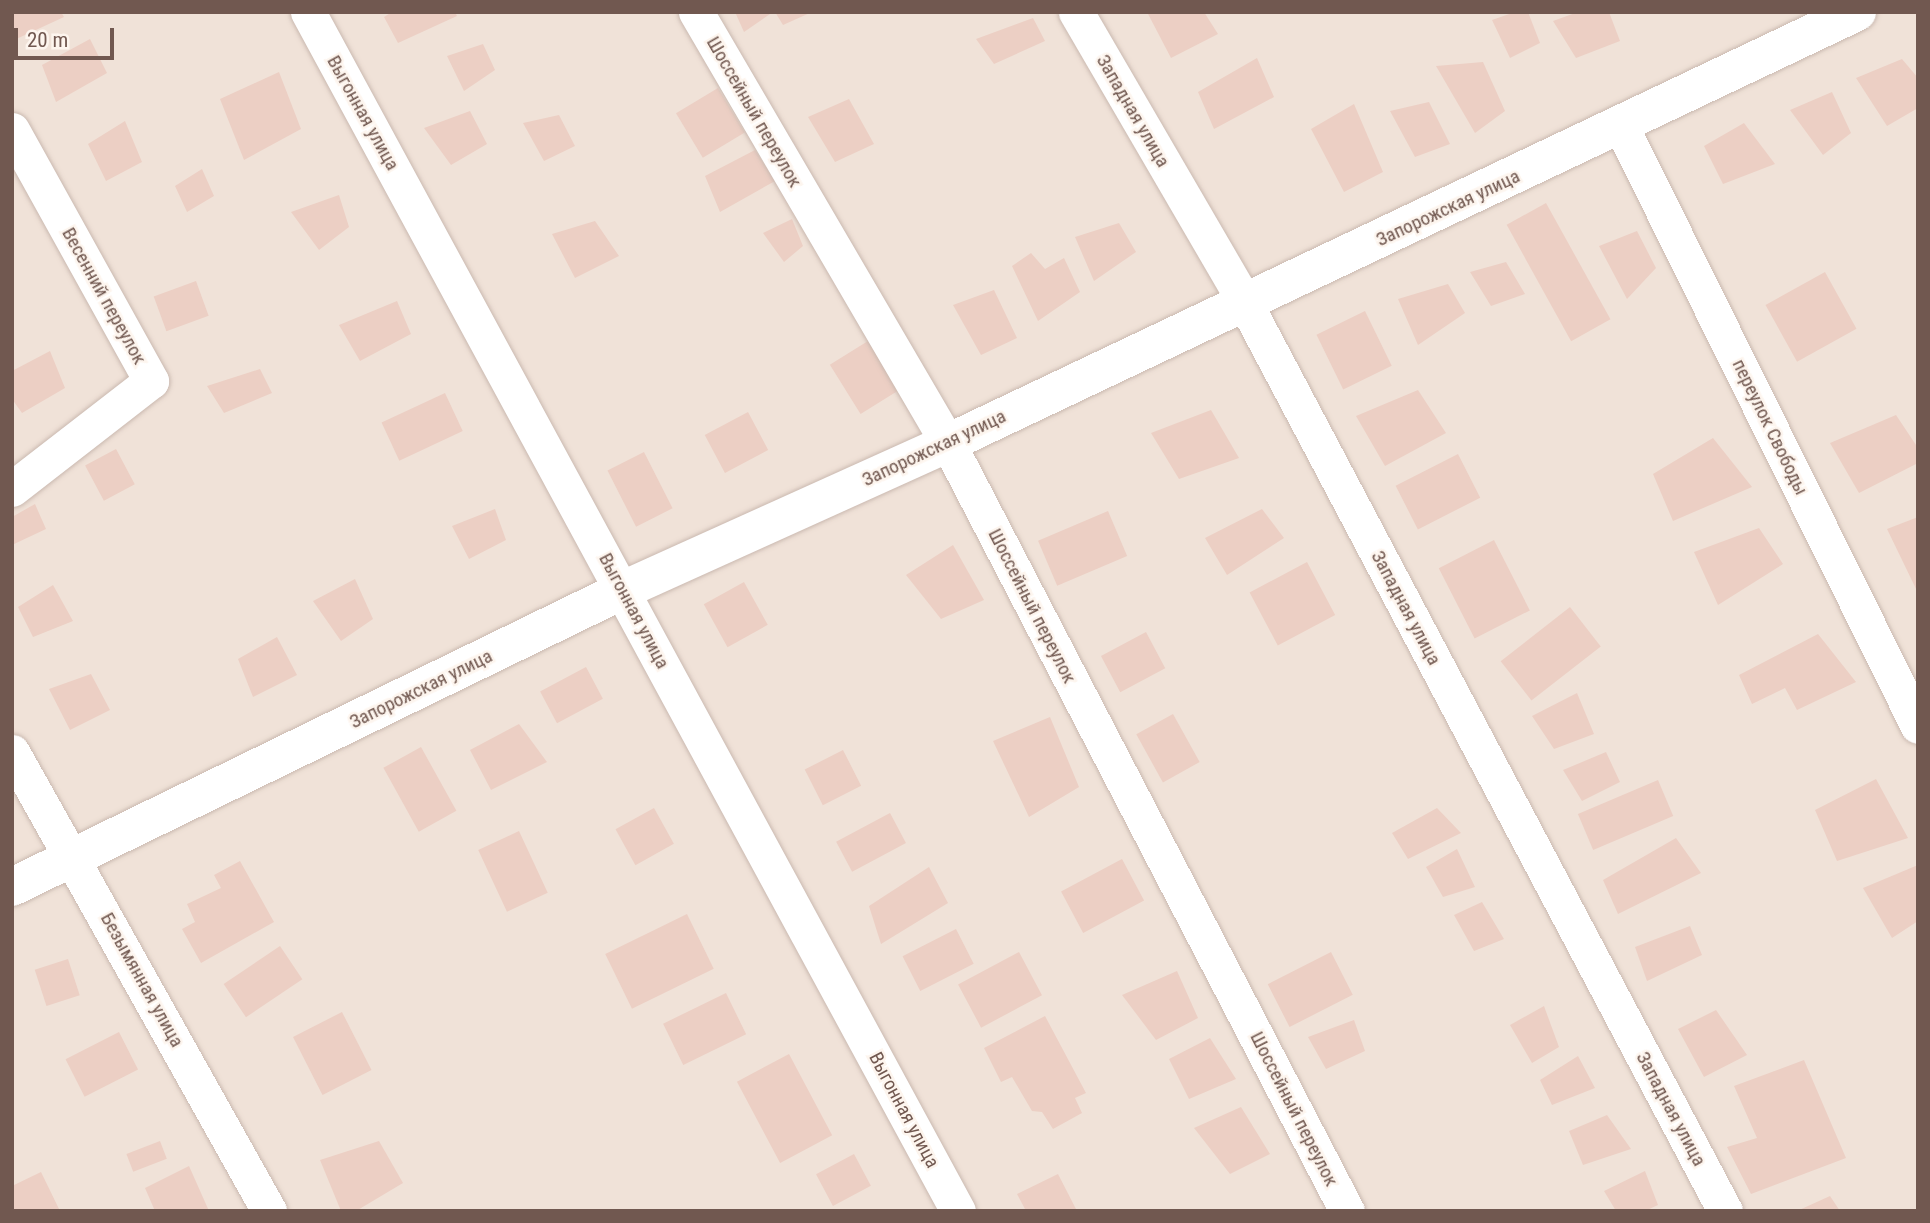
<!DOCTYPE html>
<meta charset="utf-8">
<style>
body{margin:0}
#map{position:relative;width:1930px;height:1223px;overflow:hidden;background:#faf1e8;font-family:"Roboto Condensed",sans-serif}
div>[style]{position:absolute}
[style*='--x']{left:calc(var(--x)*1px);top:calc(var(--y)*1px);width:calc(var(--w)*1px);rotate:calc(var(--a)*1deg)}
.residential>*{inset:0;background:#f0e2d8;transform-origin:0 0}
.building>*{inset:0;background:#eccfc4;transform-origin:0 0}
.roads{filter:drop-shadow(0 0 2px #cab9b0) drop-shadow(0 0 2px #cab9b0)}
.minor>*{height:35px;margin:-17.5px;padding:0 17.5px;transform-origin:17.5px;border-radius:17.5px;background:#fff}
.tertiary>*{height:38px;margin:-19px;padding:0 19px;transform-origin:19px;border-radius:19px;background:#fff}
span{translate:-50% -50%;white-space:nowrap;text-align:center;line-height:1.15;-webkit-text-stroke:5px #fdf5ee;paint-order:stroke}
.street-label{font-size:19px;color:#715850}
.frame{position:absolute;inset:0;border:14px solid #715850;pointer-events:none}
.scale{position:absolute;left:14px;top:28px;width:100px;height:32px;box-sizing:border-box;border:4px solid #715850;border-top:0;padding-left:9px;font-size:21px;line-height:24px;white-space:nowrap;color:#715850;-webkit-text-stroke:5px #fdf5ee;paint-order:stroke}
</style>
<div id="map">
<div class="residential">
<i style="left:12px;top:12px;width:1906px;height:1199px"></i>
</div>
<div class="building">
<i style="clip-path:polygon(12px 12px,61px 12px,64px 17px,12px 41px)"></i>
<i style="clip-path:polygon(392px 12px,455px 12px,457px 16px,398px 43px,384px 17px)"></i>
<i style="clip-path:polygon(735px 12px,773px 12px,744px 32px)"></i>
<i style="clip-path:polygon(775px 12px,812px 12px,783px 25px)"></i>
<i style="clip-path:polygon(1147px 12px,1204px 12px,1218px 34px,1171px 58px)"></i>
<i style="clip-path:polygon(1515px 12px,1528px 12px,1540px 43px,1510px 58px,1492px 20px)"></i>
<i style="clip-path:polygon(1578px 12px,1609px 12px,1620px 41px,1576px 58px,1553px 21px)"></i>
<i style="clip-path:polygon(1033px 18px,1045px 41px,994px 64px,976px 39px)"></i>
<i style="clip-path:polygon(90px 39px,107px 73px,56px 102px,42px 65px)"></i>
<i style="clip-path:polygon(483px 44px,495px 70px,464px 91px,447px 56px)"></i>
<i style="clip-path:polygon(1257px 58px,1274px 97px,1214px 129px,1198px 92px)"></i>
<i style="clip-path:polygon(1902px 59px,1918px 78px,1918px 108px,1887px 126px,1856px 78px)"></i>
<i style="clip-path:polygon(1483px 62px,1505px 111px,1475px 133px,1436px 66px)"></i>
<i style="clip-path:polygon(279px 72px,301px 129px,244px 160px,220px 99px)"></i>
<i style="left:718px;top:88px;width:52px;height:49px;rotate:59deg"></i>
<i style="clip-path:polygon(1832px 92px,1851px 133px,1823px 155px,1790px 110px)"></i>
<i style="clip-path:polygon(849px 99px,874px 144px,835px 162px,808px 117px)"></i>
<i style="clip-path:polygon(1429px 102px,1450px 144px,1415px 157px,1390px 111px)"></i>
<i style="clip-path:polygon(1354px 104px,1383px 172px,1344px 192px,1311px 129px)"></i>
<i style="clip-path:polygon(470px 111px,487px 144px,451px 165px,424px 128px)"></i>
<i style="clip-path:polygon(559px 115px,575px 146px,544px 161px,523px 123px)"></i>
<i style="clip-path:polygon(125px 121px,142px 162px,106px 181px,88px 144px)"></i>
<i style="clip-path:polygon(1744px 123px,1775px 164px,1723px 184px,1704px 146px)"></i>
<i style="clip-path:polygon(755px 150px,775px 181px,720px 212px,705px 176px)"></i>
<i style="clip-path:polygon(202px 169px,214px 196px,187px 212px,175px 186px)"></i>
<i style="clip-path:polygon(339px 195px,349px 227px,319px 250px,291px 212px)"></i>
<i style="left:1546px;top:203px;width:133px;height:45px;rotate:61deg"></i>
<i style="clip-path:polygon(792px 219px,803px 246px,784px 262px,763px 233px)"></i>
<i style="clip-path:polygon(595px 221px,619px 256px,575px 278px,552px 234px)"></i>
<i style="clip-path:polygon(1119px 223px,1136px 252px,1094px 281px,1075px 237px)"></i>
<i style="clip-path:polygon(1637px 231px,1656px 268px,1627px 299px,1599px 246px)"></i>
<i style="clip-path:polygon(1031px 253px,1045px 269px,1064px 258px,1080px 292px,1038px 321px,1012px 266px)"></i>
<i style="clip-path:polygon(1506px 262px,1525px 294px,1491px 306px,1470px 272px)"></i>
<i style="left:1825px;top:272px;width:65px;height:68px;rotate:61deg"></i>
<i style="left:196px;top:281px;width:37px;height:45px;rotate:70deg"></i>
<i style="clip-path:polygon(1448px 284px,1465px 313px,1418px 345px,1398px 299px)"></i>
<i style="clip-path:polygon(994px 290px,1017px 338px,981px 355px,953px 305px)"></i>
<i style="clip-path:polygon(397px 301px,411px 334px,360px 361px,339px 325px)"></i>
<i style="left:1365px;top:311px;width:61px;height:54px;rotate:64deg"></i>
<i style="left:868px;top:341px;width:58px;height:45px;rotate:58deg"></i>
<i style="clip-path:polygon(50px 351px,65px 388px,22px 413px,12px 399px,12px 371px)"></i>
<i style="clip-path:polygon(260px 369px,272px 393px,224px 413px,207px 386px)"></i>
<i style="clip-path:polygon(1418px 390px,1446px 433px,1385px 466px,1356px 416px)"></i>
<i style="left:445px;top:393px;width:42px;height:70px;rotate:65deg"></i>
<i style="clip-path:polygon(1211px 410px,1239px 458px,1179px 479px,1151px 433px)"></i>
<i style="left:748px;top:412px;width:43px;height:49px;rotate:62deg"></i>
<i style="clip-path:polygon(1896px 415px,1918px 448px,1918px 463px,1859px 493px,1830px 443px)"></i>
<i style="clip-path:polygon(1713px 438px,1752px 487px,1673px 521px,1653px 474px)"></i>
<i style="left:116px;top:449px;width:40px;height:35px;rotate:62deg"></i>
<i style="left:644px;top:452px;width:63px;height:41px;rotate:63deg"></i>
<i style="left:1458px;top:454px;width:49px;height:70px;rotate:63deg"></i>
<i style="clip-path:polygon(35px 504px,46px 529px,12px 545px,12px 517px)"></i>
<i style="clip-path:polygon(495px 509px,506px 540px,469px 559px,452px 526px)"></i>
<i style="clip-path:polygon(1262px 509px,1284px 538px,1227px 575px,1205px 538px)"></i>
<i style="left:1108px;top:511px;width:49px;height:76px;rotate:67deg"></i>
<i style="clip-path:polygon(1918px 517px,1918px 593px,1887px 529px)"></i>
<i style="clip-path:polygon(1759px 528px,1783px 564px,1718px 605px,1694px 552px)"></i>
<i style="left:1494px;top:540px;width:79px;height:62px;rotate:63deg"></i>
<i style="clip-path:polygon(953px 545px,984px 600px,941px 619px,906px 575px)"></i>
<i style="left:1307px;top:562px;width:60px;height:65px;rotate:62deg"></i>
<i style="clip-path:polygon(355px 579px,373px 619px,341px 641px,313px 601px)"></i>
<i style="left:744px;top:582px;width:49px;height:46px;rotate:61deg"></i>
<i style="clip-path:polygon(53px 585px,73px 621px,33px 637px,18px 607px)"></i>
<i style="left:1570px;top:607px;width:50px;height:88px;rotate:52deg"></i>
<i style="left:1146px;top:632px;width:41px;height:51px;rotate:62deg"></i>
<i style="clip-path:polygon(1818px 634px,1856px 682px,1797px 710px,1785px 688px,1752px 704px,1739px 675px)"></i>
<i style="clip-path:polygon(277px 637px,297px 675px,253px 697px,238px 659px)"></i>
<i style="left:586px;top:667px;width:36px;height:52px;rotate:62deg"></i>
<i style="clip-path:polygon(91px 674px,110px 710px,70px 730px,49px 689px)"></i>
<i style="clip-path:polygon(1577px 693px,1594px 734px,1554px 749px,1532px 716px)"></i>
<i style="left:1173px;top:714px;width:55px;height:42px;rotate:61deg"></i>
<i style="clip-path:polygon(1050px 717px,1079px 787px,1029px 817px,993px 741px)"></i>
<i style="clip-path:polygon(519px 724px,547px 762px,491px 790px,470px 750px)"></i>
<i style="left:421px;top:747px;width:73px;height:43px;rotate:61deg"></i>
<i style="left:843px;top:750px;width:40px;height:43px;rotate:63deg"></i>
<i style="clip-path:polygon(1606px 752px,1620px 782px,1582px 801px,1563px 770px)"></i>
<i style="clip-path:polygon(1876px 779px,1908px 838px,1837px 861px,1815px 810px)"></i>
<i style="left:1658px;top:780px;width:39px;height:87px;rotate:67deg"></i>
<i style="left:654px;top:808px;width:41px;height:44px;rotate:61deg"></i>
<i style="clip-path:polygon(1437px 808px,1461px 833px,1408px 859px,1392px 833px)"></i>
<i style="left:890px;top:813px;width:34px;height:61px;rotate:62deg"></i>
<i style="left:519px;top:831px;width:68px;height:45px;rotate:65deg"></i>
<i style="clip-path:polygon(1676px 838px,1701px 873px,1618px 914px,1603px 880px)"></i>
<i style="clip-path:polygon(1457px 849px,1475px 887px,1443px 897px,1426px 867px)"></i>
<i style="left:1122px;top:859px;width:47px;height:69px;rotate:62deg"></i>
<i style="clip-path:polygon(240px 861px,274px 922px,201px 963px,182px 929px,195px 922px,187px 904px,221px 888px,214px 875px)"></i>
<i style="clip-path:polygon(1918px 865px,1918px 921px,1892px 938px,1863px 888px)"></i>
<i style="clip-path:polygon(929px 867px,948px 903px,881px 944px,869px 906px)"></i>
<i style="clip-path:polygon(1482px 902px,1504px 939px,1474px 951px,1454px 915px)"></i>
<i style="left:687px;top:914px;width:61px;height:91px;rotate:64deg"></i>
<i style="clip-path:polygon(1690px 926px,1702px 955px,1647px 981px,1635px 947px)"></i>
<i style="left:956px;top:929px;width:39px;height:60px;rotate:63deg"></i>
<i style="left:280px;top:946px;width:40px;height:68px;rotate:56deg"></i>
<i style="left:1019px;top:952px;width:49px;height:69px;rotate:62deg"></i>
<i style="left:1331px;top:952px;width:48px;height:71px;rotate:63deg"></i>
<i style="left:68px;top:959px;width:38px;height:35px;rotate:72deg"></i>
<i style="clip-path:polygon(1177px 971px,1198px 1018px,1156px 1040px,1122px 995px)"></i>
<i style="left:726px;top:993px;width:46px;height:70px;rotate:64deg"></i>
<i style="clip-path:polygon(1544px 1006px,1559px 1047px,1532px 1063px,1510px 1025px)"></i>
<i style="clip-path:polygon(1716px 1010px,1747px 1055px,1704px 1077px,1678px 1029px)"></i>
<i style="left:342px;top:1012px;width:65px;height:55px;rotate:63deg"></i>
<i style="clip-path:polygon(1045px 1016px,1086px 1093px,1075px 1098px,1082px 1113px,1053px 1129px,1042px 1112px,1032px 1111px,1012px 1077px,1001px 1082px,984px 1048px)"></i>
<i style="clip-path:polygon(1354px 1020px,1365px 1051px,1326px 1069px,1308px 1037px)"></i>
<i style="left:119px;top:1032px;width:42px;height:60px;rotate:63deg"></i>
<i style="clip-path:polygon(1210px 1038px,1236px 1079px,1189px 1099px,1169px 1059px)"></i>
<i style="left:789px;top:1054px;width:92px;height:59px;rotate:62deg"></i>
<i style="clip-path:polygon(1578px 1056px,1595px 1088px,1552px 1105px,1540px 1080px)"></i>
<i style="clip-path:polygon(1804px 1060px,1846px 1158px,1751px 1194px,1727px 1147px,1757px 1138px,1734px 1086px)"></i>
<i style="clip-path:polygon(1241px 1107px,1270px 1154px,1230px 1174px,1194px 1128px)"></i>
<i style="clip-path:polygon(1607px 1115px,1631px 1149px,1583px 1165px,1569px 1131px)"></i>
<i style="left:160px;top:1141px;width:19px;height:36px;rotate:69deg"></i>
<i style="clip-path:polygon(379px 1141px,403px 1183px,356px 1211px,341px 1211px,320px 1160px)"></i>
<i style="left:854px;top:1154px;width:36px;height:43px;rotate:62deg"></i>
<i style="clip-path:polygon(189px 1166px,209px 1211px,155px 1211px,145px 1188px)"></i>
<i style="clip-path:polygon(1645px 1171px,1658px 1205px,1645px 1211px,1616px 1211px,1604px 1191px)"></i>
<i style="clip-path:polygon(41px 1172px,60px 1211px,12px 1211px,12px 1186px)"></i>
<i style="clip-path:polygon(1058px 1174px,1077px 1211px,1026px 1211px,1017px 1194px)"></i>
<i style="clip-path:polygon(1830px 1196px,1840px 1211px,1797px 1211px)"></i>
</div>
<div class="roads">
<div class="minor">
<i style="--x:308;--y:12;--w:1364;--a:61.54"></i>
<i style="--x:696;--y:12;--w:499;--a:59.7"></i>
<i style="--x:948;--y:443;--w:865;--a:62.55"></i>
<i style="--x:1076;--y:12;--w:334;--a:59.8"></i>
<i style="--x:1244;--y:301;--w:1029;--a:62.14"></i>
<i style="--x:1622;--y:128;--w:667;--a:63.67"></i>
<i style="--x:12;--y:130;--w:287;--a:61"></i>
<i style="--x:151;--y:381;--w:176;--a:142.2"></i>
<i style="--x:12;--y:752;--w:526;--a:60.75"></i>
</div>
<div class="tertiary">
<i style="--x:12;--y:887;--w:679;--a:-25.92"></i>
<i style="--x:623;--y:590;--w:357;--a:-24.3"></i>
<i style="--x:948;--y:443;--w:1006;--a:-25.37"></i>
</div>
</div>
<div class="street-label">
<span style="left:1133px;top:111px;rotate:60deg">Западная улица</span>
<span style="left:754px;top:112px;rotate:60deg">Шоссейный переулок</span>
<span style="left:363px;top:113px;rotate:61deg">Выгонная улица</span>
<span style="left:1448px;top:208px;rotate:-25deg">Запорожская улица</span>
<span style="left:104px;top:296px;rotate:61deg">Весенний переулок</span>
<span style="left:1770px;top:427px;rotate:64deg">переулок Свободы</span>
<span style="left:934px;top:448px;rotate:-25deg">Запорожская улица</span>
<span style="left:1032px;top:606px;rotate:63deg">Шоссейный переулок</span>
<span style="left:1406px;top:608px;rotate:62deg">Западная улица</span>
<span style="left:634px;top:611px;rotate:62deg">Выгонная улица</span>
<span style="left:421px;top:689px;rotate:-26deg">Запорожская улица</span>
<span style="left:142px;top:980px;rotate:61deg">Безымянная улица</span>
<span style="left:1294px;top:1109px;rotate:63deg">Шоссейный переулок</span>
<span style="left:1671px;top:1109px;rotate:62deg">Западная улица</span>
<span style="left:904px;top:1110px;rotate:62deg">Выгонная улица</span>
</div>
<div class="frame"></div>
<div class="scale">20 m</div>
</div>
